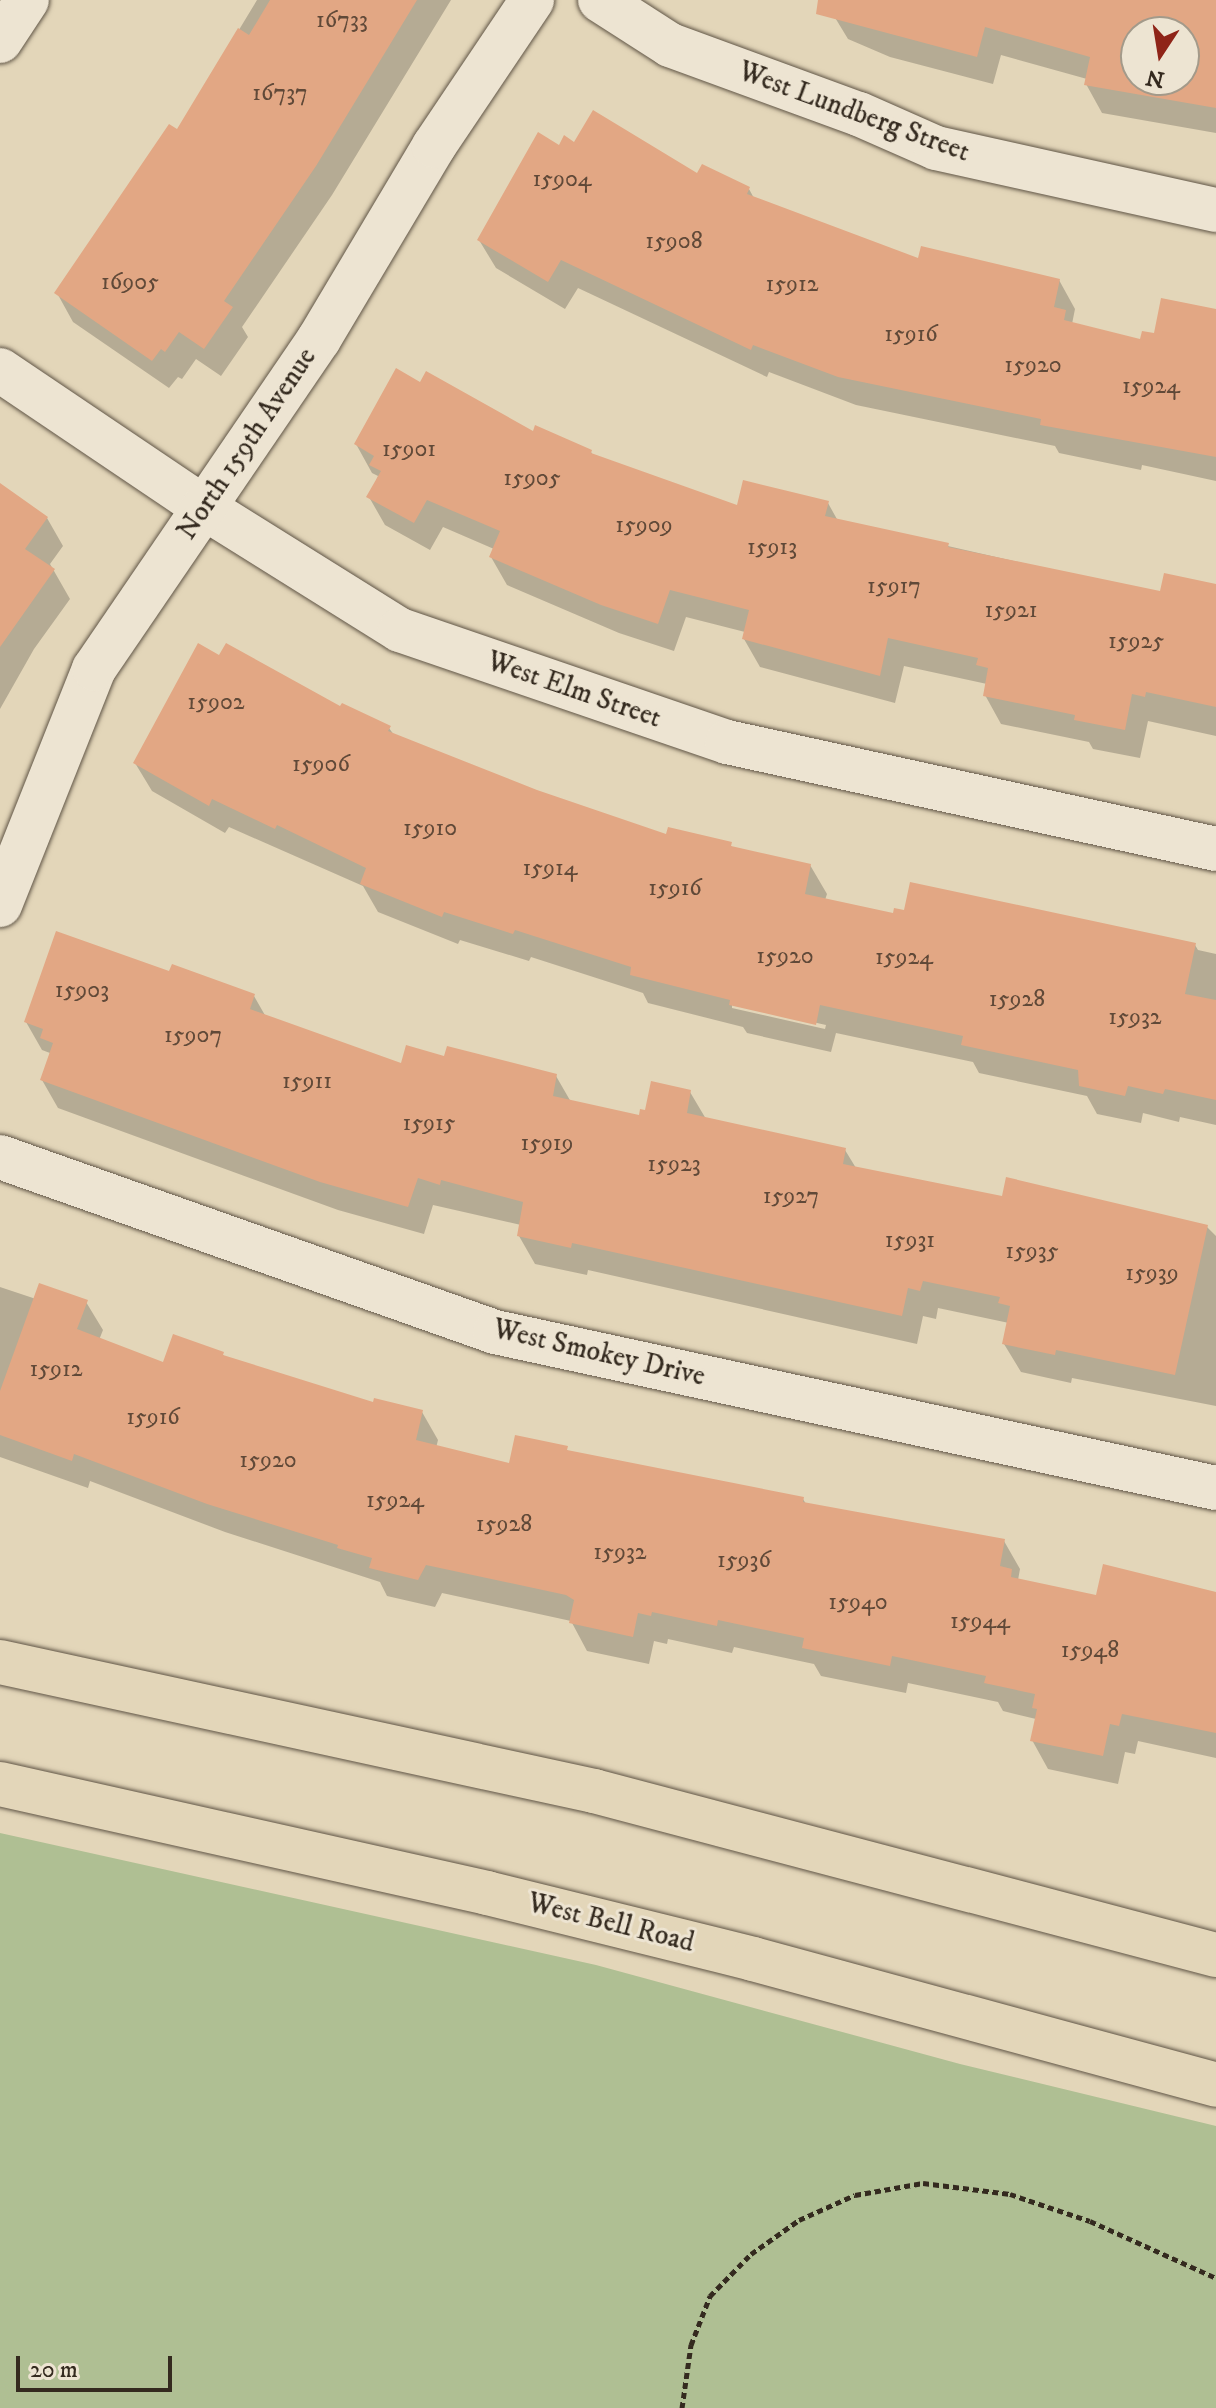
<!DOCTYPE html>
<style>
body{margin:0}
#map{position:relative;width:1216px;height:2408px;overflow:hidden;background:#e3d6b9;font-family:"IM FELL DW Pica",serif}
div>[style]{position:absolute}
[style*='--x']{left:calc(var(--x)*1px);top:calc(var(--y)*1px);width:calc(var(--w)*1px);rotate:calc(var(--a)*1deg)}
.green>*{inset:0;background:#afbf93}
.shadow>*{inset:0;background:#0003}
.building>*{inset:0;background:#e2a784}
.path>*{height:5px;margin-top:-2.5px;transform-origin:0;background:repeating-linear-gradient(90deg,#342a1f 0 6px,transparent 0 10px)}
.roads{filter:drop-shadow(0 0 2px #605546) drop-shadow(0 0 2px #605546)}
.minor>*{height:44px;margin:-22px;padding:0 22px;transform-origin:22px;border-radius:22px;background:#ede4d2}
.major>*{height:44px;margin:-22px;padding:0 22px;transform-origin:22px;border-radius:22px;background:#e3d6b9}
span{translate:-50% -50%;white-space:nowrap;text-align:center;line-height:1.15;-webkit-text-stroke:6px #ede4d2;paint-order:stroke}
.number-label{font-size:24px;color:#604938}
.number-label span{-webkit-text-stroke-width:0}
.street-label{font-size:28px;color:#342a1f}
.north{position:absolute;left:1120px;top:16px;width:80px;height:80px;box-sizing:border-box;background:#ede4d2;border:2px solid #a39a8a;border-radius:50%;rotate:192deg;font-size:22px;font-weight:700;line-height:32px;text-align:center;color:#342a1f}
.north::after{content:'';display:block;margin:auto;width:28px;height:36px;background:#8f2418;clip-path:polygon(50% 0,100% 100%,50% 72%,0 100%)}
.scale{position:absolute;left:16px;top:2356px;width:156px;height:36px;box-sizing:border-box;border:4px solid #342a1f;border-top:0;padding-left:10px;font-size:24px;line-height:28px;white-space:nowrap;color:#342a1f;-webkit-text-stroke:6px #ede4d2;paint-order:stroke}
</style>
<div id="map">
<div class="green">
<i style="clip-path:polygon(0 1833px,596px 1965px,960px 2064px,1216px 2126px,1216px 2408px,0 2408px)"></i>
</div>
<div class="shadow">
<i style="clip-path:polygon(257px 0,451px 0,332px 195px,242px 327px,248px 337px,221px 376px,196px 359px,182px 379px,178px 377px,169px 388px,73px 322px,57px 293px,177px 132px)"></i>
<i style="clip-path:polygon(evenodd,836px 0,1216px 0,1216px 133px,1102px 113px,1086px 84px,1087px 79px,1001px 55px,993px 84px,890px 57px,848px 39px,831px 11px,836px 0,1136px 32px,1184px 32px,1184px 80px,1136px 80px,1136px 32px)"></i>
<i style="clip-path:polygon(559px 147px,749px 189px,755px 200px,919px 261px,1059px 280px,1075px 309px,1072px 324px,1142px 342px,1216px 313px,1216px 481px,1142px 465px,1141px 470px,1059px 453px,1055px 446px,856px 405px,769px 372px,767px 377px,578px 288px,565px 309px,496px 268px,479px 240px)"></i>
<i style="clip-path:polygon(421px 385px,534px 433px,591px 452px,594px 457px,739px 508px,828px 503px,838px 521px,1216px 607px,1216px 736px,1148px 721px,1140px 758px,1093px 749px,1089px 742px,1001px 724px,985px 695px,987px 684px,904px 666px,895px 703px,760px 667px,744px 639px,745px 632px,686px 617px,674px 651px,619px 633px,507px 585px,491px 557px,494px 549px,443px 527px,430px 550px,385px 525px,369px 497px,378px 476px,372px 473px,356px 444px)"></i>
<i style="clip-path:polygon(0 486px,47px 518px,63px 546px,50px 564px,70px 599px,34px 649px,0 709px)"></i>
<i style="clip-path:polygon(evenodd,219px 658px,389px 728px,394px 735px,536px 792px,668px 837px,730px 844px,733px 849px,810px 865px,827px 894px,825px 900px,894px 915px,1195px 945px,1198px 950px,1216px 954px,1216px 1125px,1180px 1117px,1179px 1122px,1143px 1113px,1141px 1123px,1097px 1114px,1087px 1096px,979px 1073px,973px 1062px,836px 1033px,831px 1052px,747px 1033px,743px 1027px,648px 1003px,643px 993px,531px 957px,529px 961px,460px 940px,458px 944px,378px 912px,363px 886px,229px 827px,225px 833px,152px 791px,135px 763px,219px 658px,732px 1004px,826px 1025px,825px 1029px,732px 1008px,732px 1004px)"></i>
<i style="clip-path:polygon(170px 973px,254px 996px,266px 1017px,402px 1065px,446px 1059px,556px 1076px,571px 1102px,640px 1117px,690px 1092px,706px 1119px,845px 1150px,856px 1168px,1004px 1198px,1207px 1227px,1216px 1236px,1216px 1406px,1072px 1378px,1071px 1383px,1021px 1372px,1004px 1344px,1009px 1323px,938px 1308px,936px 1319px,923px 1316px,917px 1344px,588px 1270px,587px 1275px,535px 1264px,519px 1236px,521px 1225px,433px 1205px,424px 1234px,338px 1210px,58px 1108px,42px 1080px,50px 1053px,42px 1050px,26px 1022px)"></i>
<i style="clip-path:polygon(0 1287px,36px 1299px,86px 1302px,103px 1330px,99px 1340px,164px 1365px,222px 1353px,225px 1358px,375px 1405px,422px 1412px,438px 1440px,436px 1448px,511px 1466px,566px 1448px,569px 1453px,803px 1499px,806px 1504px,1004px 1541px,1020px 1569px,1018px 1580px,1098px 1597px,1216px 1594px,1216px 1758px,1138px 1741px,1135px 1754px,1125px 1752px,1118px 1784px,1048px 1769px,1032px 1740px,1036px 1719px,1003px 1711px,998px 1702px,908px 1683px,906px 1693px,821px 1676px,814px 1664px,734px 1647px,732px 1653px,668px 1639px,667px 1644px,654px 1641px,649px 1664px,587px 1651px,571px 1621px,442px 1593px,435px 1607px,387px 1596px,380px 1582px,225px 1532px,90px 1481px,88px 1488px,0 1457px)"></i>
</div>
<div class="building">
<i style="clip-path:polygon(270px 0,417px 0,316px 166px,224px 301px,233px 307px,204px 349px,179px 332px,165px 352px,161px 349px,152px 361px,54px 293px,169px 124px,177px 129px,238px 28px,249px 35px)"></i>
<i style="clip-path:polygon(evenodd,818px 0,1216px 0,1216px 108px,1084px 85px,1090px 57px,985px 27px,977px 57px,816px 14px,818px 0,1136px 32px,1184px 32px,1184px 80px,1136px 80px,1136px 32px)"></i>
<i style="clip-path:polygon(593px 110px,697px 173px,702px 164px,750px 187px,747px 194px,918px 258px,921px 246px,1060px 279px,1054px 307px,1066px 310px,1064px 320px,1140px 339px,1142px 331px,1154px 333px,1161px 298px,1216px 309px,1216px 457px,1040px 425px,1041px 419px,838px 377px,753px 345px,751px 350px,561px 260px,548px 282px,477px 240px,538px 132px,559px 145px,564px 135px,574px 142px)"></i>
<i style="clip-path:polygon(396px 368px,420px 382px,426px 371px,533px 431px,535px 425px,592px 450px,591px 453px,737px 505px,743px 480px,829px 501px,825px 516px,949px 543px,948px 547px,1160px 591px,1164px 573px,1216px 584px,1216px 707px,1146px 692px,1145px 697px,1132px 694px,1125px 730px,1074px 720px,1075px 715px,983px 696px,988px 668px,976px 665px,978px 658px,888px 638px,880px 676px,742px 639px,749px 610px,670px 590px,658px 624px,601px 605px,489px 557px,500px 531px,427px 500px,414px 523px,366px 497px,381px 471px,369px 465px,374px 456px,354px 444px)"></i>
<i style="clip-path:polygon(0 483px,48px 517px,25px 549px,55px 569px,0 647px)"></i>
<i style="clip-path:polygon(198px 643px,219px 655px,226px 643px,340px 706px,342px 703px,391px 726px,388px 731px,537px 790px,666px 834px,668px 827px,732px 842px,731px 846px,811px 864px,805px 894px,893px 913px,894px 908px,904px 910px,910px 882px,1196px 943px,1185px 994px,1216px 1000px,1216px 1100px,1165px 1089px,1163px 1094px,1128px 1086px,1125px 1096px,1079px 1086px,1078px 1070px,961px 1045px,963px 1036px,820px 1005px,816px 1025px,729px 1005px,730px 1000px,630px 975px,631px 967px,515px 930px,513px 934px,444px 912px,442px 917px,360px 884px,366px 868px,277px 825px,275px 829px,212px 799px,209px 806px,133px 763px)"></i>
<i style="clip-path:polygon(56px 931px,169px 971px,172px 964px,255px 994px,250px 1009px,401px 1063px,406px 1045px,444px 1056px,447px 1046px,557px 1074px,553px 1096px,639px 1115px,640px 1109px,645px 1110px,651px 1081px,691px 1090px,687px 1113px,846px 1148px,843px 1164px,1002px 1196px,1006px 1177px,1208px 1225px,1175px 1375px,1056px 1350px,1055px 1355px,1002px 1344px,1010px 1306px,998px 1303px,1000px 1297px,923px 1281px,920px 1291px,908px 1288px,902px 1316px,572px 1243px,571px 1248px,517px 1236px,523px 1202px,441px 1180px,440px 1185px,418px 1178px,408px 1207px,320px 1182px,40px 1080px,53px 1043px,40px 1038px,43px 1029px,24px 1022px)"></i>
<i style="clip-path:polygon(39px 1283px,88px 1300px,77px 1329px,163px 1362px,173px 1334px,224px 1352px,223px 1355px,373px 1402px,374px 1398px,423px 1410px,416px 1440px,509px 1463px,515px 1435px,568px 1446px,567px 1450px,804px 1497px,803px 1502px,1005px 1539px,1000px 1566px,1012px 1569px,1011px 1577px,1096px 1595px,1103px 1564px,1216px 1592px,1216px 1733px,1122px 1714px,1119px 1726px,1110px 1724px,1103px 1756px,1030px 1741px,1037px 1709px,1032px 1708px,1035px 1694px,984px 1683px,986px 1676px,892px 1656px,890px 1666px,802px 1648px,804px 1638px,718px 1620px,717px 1626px,652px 1612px,651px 1616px,638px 1613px,633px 1637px,569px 1623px,574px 1600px,566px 1595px,426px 1565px,418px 1580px,369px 1568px,372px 1558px,337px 1548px,338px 1545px,207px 1504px,74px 1454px,72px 1461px,0 1435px,0 1391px)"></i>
</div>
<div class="path">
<i style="--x:682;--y:2408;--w:64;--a:-81.9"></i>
<i style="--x:691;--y:2345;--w:53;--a:-68.8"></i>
<i style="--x:710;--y:2296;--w:59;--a:-45.7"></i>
<i style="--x:751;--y:2254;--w:59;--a:-35.3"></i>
<i style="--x:799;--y:2220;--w:61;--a:-24.1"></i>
<i style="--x:855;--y:2195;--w:69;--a:-10"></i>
<i style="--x:923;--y:2183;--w:88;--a:7.2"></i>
<i style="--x:1010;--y:2194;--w:84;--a:18.6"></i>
<i style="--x:1090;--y:2221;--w:138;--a:24.3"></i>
</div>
<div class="roads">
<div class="minor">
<i style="--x:600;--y:0;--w:83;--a:32.7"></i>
<i style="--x:670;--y:45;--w:201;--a:20.1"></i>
<i style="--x:859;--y:114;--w:84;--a:23.8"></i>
<i style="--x:936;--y:148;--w:287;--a:12.5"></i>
<i style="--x:0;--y:41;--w:49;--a:-56.6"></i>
<i style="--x:0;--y:370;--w:245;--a:34"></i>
<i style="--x:203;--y:507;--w:232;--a:32"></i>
<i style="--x:400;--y:630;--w:346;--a:18.9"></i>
<i style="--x:727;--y:742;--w:501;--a:12.34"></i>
<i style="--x:0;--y:905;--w:254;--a:-68.3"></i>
<i style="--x:94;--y:669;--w:399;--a:-55.7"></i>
<i style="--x:319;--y:339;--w:225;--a:-59.2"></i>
<i style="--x:434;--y:146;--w:176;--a:-56.1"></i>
<i style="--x:0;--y:1157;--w:525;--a:19.47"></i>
<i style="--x:495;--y:1332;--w:738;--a:12.21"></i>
</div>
<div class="major">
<i style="--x:0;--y:1662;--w:608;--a:12.25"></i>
<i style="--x:594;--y:1791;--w:643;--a:14.77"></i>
<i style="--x:0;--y:1784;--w:499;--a:12.6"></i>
<i style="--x:487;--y:1893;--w:274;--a:13.9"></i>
<i style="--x:753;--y:1959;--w:480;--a:15.2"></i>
</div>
</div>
<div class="number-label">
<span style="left:342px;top:21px">16733</span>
<span style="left:280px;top:94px">16737</span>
<span style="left:562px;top:180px">15904</span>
<span style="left:674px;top:242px">15908</span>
<span style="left:130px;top:283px">16905</span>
<span style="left:792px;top:285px">15912</span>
<span style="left:911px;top:335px">15916</span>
<span style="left:1033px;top:366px">15920</span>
<span style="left:1151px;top:387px">15924</span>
<span style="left:409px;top:450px">15901</span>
<span style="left:532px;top:479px">15905</span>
<span style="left:644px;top:526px">15909</span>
<span style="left:772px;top:548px">15913</span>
<span style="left:894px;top:587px">15917</span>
<span style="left:1011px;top:611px">15921</span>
<span style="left:1136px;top:642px">15925</span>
<span style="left:216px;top:703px">15902</span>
<span style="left:321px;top:765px">15906</span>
<span style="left:430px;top:829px">15910</span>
<span style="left:550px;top:869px">15914</span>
<span style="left:675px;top:889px">15916</span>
<span style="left:785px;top:957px">15920</span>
<span style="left:904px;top:958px">15924</span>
<span style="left:82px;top:991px">15903</span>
<span style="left:1017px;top:1000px">15928</span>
<span style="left:1135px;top:1018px">15932</span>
<span style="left:193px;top:1036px">15907</span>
<span style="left:307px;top:1082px">15911</span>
<span style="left:429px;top:1124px">15915</span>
<span style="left:547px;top:1144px">15919</span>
<span style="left:674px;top:1165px">15923</span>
<span style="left:791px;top:1197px">15927</span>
<span style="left:910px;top:1241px">15931</span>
<span style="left:1032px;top:1252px">15935</span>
<span style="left:1152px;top:1274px">15939</span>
<span style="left:56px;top:1370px">15912</span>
<span style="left:153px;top:1418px">15916</span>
<span style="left:268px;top:1461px">15920</span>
<span style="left:395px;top:1501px">15924</span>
<span style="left:504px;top:1525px">15928</span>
<span style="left:620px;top:1553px">15932</span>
<span style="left:744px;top:1561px">15936</span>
<span style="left:858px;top:1603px">15940</span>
<span style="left:980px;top:1622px">15944</span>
<span style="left:1090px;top:1651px">15948</span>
</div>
<div class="street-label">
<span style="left:854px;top:112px;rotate:20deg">West Lundberg Street</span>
<span style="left:247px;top:444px;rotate:-56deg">North 159th Avenue</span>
<span style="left:574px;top:690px;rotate:19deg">West Elm Street</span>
<span style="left:599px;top:1353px;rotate:13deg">West Smokey Drive</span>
<span style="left:611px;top:1923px;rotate:14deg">West Bell Road</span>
</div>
<div class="north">N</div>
<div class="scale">20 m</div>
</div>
